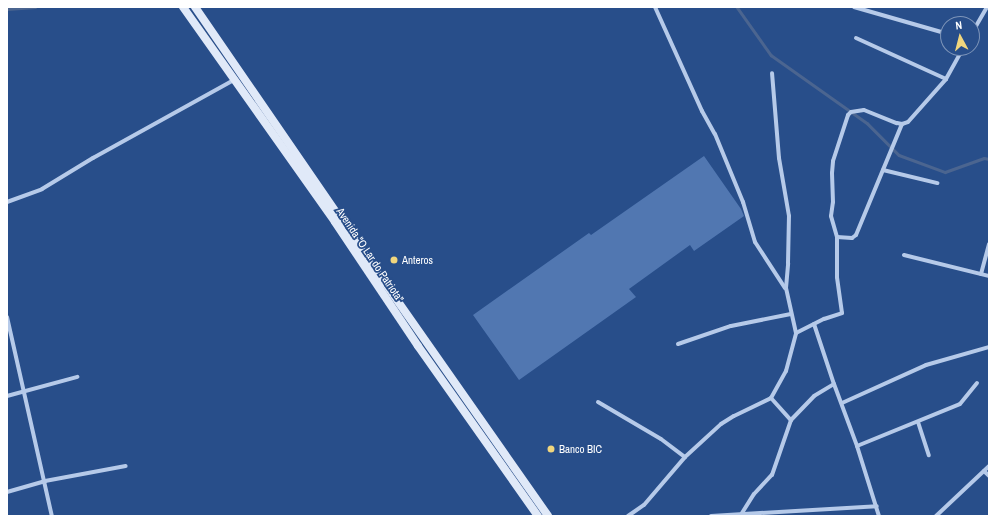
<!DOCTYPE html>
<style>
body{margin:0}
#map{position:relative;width:996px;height:523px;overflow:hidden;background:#284e8a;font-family:"Archivo Narrow",sans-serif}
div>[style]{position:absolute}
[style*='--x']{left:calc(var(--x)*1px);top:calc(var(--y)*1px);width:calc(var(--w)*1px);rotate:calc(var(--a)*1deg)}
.stream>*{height:2.5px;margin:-1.25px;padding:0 1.25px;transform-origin:1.25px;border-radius:1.25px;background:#4b6590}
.building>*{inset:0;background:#5177b1}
.street>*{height:4px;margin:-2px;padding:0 2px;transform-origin:2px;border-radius:2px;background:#b6cae9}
.secondary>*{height:8px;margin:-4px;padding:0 4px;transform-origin:4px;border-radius:4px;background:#e0e9f8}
.dots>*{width:11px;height:11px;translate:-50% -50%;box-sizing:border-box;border:2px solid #284e8a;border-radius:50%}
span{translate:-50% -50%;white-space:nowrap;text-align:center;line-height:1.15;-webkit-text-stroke:3.5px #284e8a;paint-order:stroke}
.street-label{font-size:11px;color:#fff}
.poi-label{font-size:11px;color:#fff}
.left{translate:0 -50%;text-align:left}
.frame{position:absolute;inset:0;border:8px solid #fff;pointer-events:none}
.north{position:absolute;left:940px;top:16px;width:40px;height:40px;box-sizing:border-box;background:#284e8a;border:1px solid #7e95b9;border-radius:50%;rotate:353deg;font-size:11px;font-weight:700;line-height:16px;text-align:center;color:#fff}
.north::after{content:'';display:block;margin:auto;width:14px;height:18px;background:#f1d67d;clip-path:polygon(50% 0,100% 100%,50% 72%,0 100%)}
</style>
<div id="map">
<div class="stream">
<i style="--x:737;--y:7;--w:59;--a:54.7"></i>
<i style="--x:771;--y:55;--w:118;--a:35.3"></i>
<i style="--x:867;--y:123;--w:45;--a:45"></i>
<i style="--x:899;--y:155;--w:49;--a:20.3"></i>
<i style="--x:945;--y:172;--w:41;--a:-19.7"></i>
<i style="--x:984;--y:158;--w:5;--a:11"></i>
<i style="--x:7;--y:9;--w:28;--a:-4"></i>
</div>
<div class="building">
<i style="clip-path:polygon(704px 156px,741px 209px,744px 216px,694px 251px,690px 245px,629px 289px,636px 297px,519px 380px,473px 315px,589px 233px,591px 235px)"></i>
</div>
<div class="street">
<i style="--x:655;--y:7;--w:114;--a:65.7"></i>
<i style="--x:702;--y:111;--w:26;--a:61"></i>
<i style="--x:715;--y:134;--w:74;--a:67.6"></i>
<i style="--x:743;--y:202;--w:42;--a:73.3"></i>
<i style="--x:755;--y:242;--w:55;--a:56.9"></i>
<i style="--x:854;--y:7;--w:98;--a:16"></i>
<i style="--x:972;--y:33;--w:30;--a:-60"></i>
<i style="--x:856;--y:38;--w:99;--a:24.5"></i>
<i style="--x:883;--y:170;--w:56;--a:13.5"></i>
<i style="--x:7;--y:202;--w:37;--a:-20"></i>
<i style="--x:42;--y:189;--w:60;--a:-31.3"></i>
<i style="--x:93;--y:158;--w:161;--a:-29"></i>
<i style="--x:837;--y:237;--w:15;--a:4"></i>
<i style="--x:852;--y:238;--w:5;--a:-37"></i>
<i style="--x:856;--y:235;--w:120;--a:-67.5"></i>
<i style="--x:904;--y:255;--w:88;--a:13.9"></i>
<i style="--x:981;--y:274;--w:31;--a:-75"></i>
<i style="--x:7;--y:317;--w:204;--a:77.3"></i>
<i style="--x:814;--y:324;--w:63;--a:71.6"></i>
<i style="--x:834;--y:384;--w:66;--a:69.6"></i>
<i style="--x:857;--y:446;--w:73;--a:72.6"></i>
<i style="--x:796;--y:333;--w:31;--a:-27"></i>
<i style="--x:824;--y:319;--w:19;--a:-18"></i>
<i style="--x:842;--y:313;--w:36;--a:-98"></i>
<i style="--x:837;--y:277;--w:40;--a:-90"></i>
<i style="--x:837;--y:237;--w:22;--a:-106"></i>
<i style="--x:831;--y:216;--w:14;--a:-82"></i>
<i style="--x:833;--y:202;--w:29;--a:-92"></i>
<i style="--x:832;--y:173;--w:12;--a:-85"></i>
<i style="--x:833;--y:161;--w:48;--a:-71.9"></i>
<i style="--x:848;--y:115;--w:4;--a:-45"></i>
<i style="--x:851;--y:112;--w:13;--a:-9"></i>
<i style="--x:864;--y:110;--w:35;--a:22"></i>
<i style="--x:897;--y:123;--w:5;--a:11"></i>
<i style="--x:902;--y:124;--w:6;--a:-18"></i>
<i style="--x:908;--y:122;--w:57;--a:-48.5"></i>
<i style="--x:946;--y:79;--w:35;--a:-61"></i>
<i style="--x:678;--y:344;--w:56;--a:-18.8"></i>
<i style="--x:731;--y:326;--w:61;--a:-11.3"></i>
<i style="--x:7;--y:396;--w:73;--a:-15.2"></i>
<i style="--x:771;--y:398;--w:30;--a:48"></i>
<i style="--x:598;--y:402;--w:73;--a:30.4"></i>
<i style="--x:661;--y:439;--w:30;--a:37"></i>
<i style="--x:842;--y:403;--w:92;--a:-24.3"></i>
<i style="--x:926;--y:365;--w:66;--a:-15.9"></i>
<i style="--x:918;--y:422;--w:35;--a:72"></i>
<i style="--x:857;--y:446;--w:111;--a:-22.2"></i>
<i style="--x:960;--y:404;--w:27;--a:-51"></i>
<i style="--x:984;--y:471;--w:7;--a:45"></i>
<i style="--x:7;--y:492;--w:40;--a:-16"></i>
<i style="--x:45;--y:481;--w:82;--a:-10.5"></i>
<i style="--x:742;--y:513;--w:22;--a:-58"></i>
<i style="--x:754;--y:494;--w:26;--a:-47"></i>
<i style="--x:772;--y:475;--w:58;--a:-70.9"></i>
<i style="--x:791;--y:420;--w:33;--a:-46"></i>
<i style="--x:814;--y:396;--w:23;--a:-31"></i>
<i style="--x:628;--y:516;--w:19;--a:-35"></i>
<i style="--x:644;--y:505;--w:63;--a:-49.5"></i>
<i style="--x:685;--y:457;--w:49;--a:-42.5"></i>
<i style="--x:721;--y:424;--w:15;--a:-32"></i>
<i style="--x:734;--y:416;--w:41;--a:-25.9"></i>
<i style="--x:771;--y:398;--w:31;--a:-61"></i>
<i style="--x:786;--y:371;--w:39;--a:-75"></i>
<i style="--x:796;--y:333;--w:46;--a:-102.5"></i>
<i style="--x:786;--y:288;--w:25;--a:-85"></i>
<i style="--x:788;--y:263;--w:47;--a:-88.8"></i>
<i style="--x:789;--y:216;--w:59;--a:-99.8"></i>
<i style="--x:779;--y:158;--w:85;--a:-94.7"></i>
<i style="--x:711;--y:516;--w:166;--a:-3.4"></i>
<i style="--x:936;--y:516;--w:73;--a:-43.3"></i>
</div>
<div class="secondary">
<i style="--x:183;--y:7;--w:263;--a:54.7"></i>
<i style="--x:335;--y:222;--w:149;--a:56.2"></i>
<i style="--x:418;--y:346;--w:208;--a:54.8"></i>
<i style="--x:195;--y:7;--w:335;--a:55.5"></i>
<i style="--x:385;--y:283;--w:284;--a:55"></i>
</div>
<div class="dots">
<i style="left:394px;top:260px;background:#f1d67d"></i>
<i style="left:551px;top:449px;background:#f1d67d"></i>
</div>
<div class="street-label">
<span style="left:370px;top:255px;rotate:56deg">Avenida "O Lar do Patriota"</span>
</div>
<div class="poi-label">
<span class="left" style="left:402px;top:260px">Anteros</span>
<span class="left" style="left:559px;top:449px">Banco BIC</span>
</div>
<div class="frame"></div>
<div class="north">N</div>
</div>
